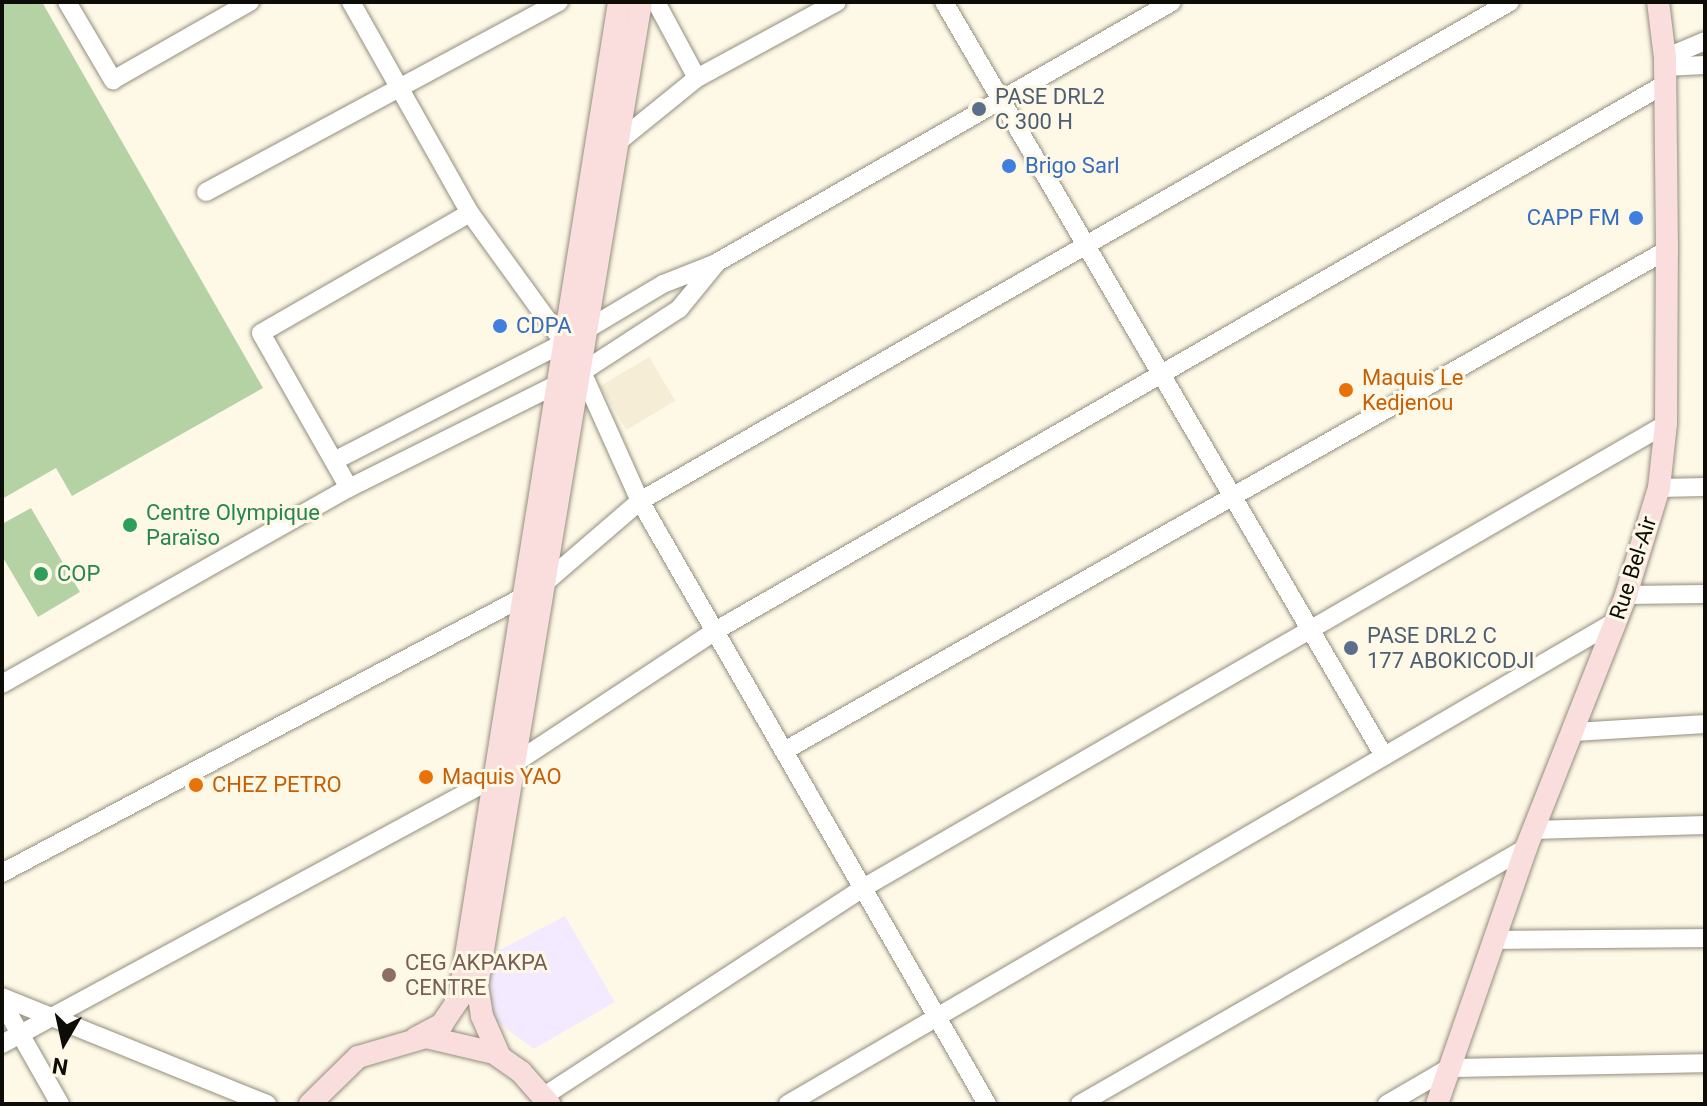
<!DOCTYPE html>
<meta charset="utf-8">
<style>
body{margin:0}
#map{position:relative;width:1707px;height:1106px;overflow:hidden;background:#fef9e7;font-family:Roboto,sans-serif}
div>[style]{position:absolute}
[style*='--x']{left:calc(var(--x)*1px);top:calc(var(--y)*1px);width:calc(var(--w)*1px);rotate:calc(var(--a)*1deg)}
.commercial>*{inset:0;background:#f4eaff}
.built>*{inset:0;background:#f5edd5;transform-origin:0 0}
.green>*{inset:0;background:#b5d2a5}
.roads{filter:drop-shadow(0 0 2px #938e7e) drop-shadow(0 0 2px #938e7e)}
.minor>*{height:18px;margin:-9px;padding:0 9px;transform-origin:9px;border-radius:9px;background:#fff}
.major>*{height:22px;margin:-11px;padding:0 11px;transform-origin:11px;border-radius:11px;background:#fadddd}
.dots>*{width:22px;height:22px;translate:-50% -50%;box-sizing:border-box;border:4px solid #fef9e7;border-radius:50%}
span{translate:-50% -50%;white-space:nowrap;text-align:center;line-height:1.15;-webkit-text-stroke:6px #fef9e7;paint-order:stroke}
.service-label{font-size:22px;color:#4e5e75}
.left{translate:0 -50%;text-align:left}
.shop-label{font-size:22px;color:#366cbe}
.right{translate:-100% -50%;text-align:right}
.food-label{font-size:22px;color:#c56008}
.leisure-label{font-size:22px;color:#27864d}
.street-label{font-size:22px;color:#0e0c07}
.education-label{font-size:22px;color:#785e54}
.frame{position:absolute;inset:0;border:4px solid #0e0c07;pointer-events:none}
.north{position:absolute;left:24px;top:1002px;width:80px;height:80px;-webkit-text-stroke:6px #fef9e7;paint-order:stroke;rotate:189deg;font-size:22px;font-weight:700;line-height:32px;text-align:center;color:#0e0c07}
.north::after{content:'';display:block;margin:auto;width:28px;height:36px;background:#0e0c07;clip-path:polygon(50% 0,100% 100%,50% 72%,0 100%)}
</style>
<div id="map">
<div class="commercial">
<i style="clip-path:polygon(565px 916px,615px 1002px,534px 1049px,492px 1018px,485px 1001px,490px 955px)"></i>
</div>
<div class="built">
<i style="left:649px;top:357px;width:51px;height:57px;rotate:59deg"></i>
</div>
<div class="green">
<i style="clip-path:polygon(2px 2px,42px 2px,263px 388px,72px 496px,56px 468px,2px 499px)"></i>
<i style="clip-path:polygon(31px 508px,80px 592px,38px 617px,2px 556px,2px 524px)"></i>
</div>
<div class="roads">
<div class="minor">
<i style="--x:67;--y:2;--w:91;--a:59.5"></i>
<i style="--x:113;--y:80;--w:158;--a:-29.7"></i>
<i style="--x:351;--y:2;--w:242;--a:60.6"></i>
<i style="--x:470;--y:213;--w:160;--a:54.1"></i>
<i style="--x:656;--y:2;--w:86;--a:61.7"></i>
<i style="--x:944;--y:2;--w:873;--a:59.73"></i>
<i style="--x:1665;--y:58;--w:43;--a:-23"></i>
<i style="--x:1665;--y:67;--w:40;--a:-2.9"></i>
<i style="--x:618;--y:142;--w:102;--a:-39"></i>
<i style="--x:697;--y:78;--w:159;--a:-28.5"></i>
<i style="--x:206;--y:192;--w:401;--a:-28.3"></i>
<i style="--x:582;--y:372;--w:141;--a:65.8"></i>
<i style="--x:640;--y:501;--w:696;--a:60.08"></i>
<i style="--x:334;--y:461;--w:259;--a:-27.2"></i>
<i style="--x:564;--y:343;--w:115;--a:-30.8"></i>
<i style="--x:663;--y:284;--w:57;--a:-21.6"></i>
<i style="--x:716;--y:263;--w:525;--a:-29.79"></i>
<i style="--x:349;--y:488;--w:178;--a:-119.6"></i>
<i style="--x:261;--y:333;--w:241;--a:-29.9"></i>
<i style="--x:1659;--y:488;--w:46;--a:-1.2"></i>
<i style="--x:547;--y:581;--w:123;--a:-40.7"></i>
<i style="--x:640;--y:501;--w:1003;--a:-29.84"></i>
<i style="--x:1626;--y:595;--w:79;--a:-0.7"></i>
<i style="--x:2;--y:684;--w:399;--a:-29.5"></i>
<i style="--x:349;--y:488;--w:260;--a:-26.5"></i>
<i style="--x:582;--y:372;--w:116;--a:-33"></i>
<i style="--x:679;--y:309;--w:57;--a:-50.7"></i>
<i style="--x:1575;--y:732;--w:130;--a:-3.5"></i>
<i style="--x:784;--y:751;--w:1015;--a:-29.57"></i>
<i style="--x:518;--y:761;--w:236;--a:-33.4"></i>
<i style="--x:715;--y:631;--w:1096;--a:-29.93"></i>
<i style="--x:1533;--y:830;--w:172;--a:-1.7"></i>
<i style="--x:2;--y:873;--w:590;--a:-27.91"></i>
<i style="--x:1494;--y:940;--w:211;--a:-0.5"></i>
<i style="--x:2;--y:997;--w:286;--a:22"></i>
<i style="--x:2;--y:1002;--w:117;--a:60.4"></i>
<i style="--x:2;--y:1044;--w:557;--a:-28.41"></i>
<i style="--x:544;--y:1096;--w:381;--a:-33.1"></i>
<i style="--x:863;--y:888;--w:927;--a:-30.02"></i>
<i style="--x:788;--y:1104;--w:959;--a:-30.26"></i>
<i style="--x:1080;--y:1104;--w:514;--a:-29.86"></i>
<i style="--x:1387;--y:1104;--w:72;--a:-30.1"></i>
<i style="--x:1449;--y:1068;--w:256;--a:-1.1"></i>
</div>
<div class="major">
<i style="--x:416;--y:1038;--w:30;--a:-28"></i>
<i style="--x:442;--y:1024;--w:30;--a:-56"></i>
<i style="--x:459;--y:999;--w:1010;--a:-80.88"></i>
<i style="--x:500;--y:1057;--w:45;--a:-113.7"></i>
<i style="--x:482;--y:1016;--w:30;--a:-99"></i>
<i style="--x:477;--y:986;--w:998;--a:-80.54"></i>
<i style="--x:310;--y:1104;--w:67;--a:-44.4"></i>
<i style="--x:358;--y:1057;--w:71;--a:-16.4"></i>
<i style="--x:426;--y:1037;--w:70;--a:13.2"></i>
<i style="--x:494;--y:1053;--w:33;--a:35"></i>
<i style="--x:521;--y:1072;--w:43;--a:48.8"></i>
<i style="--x:1437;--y:1104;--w:271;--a:-70.8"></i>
<i style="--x:1526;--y:848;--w:272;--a:-68.4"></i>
<i style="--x:1626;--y:595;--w:112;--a:-72.9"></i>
<i style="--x:1659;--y:488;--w:64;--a:-83.8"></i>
<i style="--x:1666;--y:424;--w:174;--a:-89.7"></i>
<i style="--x:1667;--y:250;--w:192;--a:-90.6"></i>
<i style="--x:1665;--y:58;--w:56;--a:-97.1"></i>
</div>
</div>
<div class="dots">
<i style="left:979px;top:109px;background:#5c6f8a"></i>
<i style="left:1009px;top:166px;background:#3f7fe0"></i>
<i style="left:1636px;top:218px;background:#3f7fe0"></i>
<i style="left:500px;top:326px;background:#3f7fe0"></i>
<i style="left:1346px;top:390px;background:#e8710a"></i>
<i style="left:130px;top:525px;background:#2e9e5b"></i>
<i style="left:41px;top:574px;background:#2e9e5b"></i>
<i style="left:1351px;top:648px;background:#5c6f8a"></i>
<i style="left:426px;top:777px;background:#e8710a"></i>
<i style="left:196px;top:785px;background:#e8710a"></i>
<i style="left:389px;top:975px;background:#8d6e63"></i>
</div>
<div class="service-label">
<span class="left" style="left:995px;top:109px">PASE DRL2<br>C 300 H</span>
<span class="left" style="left:1367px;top:648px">PASE DRL2 C<br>177 ABOKICODJI</span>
</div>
<div class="shop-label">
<span class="left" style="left:1025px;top:166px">Brigo Sarl</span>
<span class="right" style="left:1620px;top:218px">CAPP FM</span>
<span class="left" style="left:516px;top:326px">CDPA</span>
</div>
<div class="food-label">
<span class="left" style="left:1362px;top:390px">Maquis Le<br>Kedjenou</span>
<span class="left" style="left:442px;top:777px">Maquis YAO</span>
<span class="left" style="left:212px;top:785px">CHEZ PETRO</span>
</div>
<div class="leisure-label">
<span class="left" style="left:146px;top:525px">Centre Olympique<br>Paraïso</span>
<span class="left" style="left:57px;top:574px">COP</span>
</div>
<div class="street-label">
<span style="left:1633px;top:568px;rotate:-72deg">Rue Bel-Air</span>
</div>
<div class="education-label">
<span class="left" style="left:405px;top:975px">CEG AKPAKPA<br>CENTRE</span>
</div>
<div class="frame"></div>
<div class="north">N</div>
</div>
